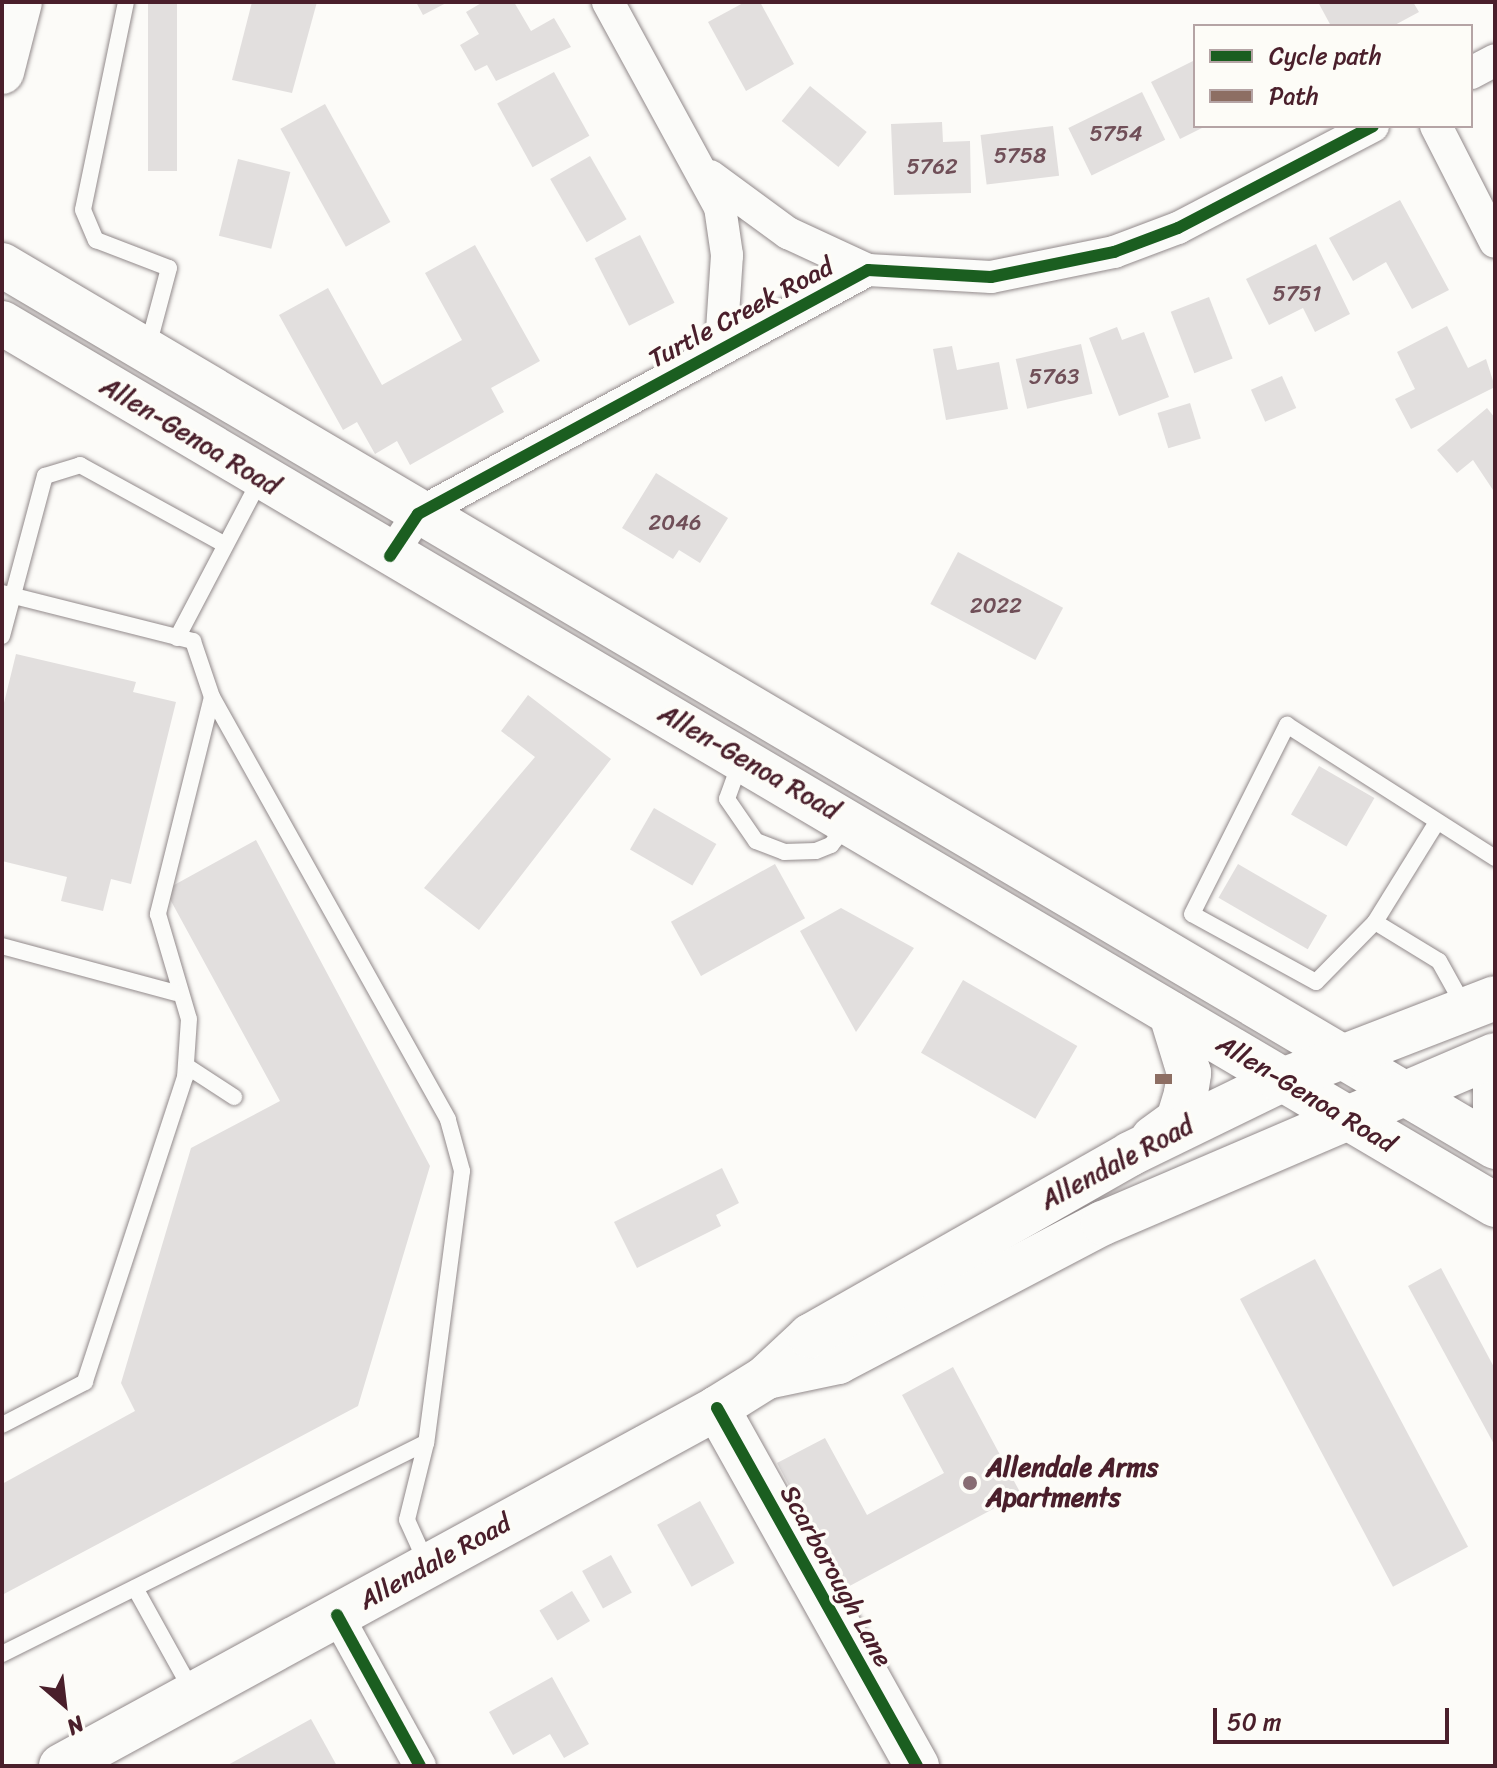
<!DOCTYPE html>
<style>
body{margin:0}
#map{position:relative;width:1497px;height:1768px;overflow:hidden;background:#fcfbf8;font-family:Sriracha,sans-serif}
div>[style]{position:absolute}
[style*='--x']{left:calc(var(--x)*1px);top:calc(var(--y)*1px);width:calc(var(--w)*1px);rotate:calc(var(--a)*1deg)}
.building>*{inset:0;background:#e2dfde;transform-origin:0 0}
.roads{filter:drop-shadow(0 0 2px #928a8b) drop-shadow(0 0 2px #928a8b)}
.lane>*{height:16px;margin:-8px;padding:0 8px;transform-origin:8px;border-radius:8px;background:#fbfbf9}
.street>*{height:32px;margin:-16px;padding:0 16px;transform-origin:16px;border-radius:16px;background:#fbfbf9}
.secondary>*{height:44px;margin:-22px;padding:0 22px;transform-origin:22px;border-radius:22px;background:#fbfbf9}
.quiet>*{height:10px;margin-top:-5px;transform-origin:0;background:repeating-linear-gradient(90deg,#8d6e63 0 20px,transparent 0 30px)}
.cycleway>*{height:12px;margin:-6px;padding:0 6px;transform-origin:6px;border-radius:6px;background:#1b5e20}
.dots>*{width:22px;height:22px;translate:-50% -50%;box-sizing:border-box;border:4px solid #fdfcf7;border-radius:50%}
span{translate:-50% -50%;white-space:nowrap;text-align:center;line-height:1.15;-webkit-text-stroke:7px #fdfcf7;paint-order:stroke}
.number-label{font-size:22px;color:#704f58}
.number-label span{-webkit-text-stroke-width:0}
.street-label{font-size:26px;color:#4a1f2b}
.poi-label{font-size:26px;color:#4a1f2b;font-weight:700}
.left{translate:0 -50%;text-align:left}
.frame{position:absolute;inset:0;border:4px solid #4a1f2b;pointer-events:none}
.legend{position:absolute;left:1193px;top:24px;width:280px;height:104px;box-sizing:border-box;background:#fdfcf7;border:2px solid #b5a4a5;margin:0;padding:10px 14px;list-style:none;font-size:24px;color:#4a1f2b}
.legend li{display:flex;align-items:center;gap:16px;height:40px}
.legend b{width:40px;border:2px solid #b5a4a5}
.north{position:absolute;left:24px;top:1664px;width:80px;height:80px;-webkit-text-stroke:6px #fdfcf7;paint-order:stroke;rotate:152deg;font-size:22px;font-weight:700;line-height:32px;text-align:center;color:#4a1f2b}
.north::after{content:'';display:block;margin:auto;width:28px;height:36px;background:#4a1f2b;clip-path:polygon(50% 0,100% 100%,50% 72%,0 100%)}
.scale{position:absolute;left:1213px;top:1708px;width:236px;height:36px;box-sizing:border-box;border:4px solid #4a1f2b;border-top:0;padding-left:10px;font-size:24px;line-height:28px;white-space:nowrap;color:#4a1f2b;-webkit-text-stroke:6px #fdfcf7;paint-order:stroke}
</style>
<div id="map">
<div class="building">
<i style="left:148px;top:2px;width:29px;height:169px"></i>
<i style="clip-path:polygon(252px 2px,317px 2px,292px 93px,232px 80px)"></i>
<i style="clip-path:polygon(416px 2px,448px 2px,423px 15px)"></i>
<i style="clip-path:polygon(483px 2px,514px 2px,531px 31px,554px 18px,571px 47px,496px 81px,487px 65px,475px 71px,460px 45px,479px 34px,466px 12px)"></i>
<i style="clip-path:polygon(745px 2px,760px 2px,794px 64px,746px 91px,708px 22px)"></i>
<i style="clip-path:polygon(1318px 2px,1413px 2px,1419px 12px,1393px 26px,1331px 26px)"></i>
<i style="clip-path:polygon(1195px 60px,1195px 126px,1206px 126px,1180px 139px,1151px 82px)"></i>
<i style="left:554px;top:72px;width:73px;height:65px;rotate:61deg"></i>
<i style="left:810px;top:86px;width:73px;height:45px;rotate:39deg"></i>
<i style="left:1142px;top:92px;width:53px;height:82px;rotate:64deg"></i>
<i style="left:325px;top:104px;width:135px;height:51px;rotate:61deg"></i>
<i style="clip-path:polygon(942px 122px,943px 142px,970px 141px,971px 193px,894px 195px,891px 124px)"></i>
<i style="left:1053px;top:126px;width:50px;height:73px;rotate:83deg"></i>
<i style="left:590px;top:156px;width:73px;height:46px;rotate:60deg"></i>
<i style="left:238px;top:159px;width:54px;height:79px;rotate:14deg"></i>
<i style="clip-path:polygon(1400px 200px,1449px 290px,1412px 309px,1386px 262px,1353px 281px,1329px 238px)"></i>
<i style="left:640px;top:235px;width:76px;height:51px;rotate:63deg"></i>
<i style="clip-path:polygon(1316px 244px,1350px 314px,1315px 332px,1303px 308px,1269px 325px,1246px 279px)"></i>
<i style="clip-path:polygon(475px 245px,540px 361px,491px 388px,504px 412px,410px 465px,397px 441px,375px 454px,357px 422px,343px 430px,279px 315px,328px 288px,382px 385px,462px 340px,425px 273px)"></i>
<i style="left:1209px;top:297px;width:66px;height:41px;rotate:69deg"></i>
<i style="clip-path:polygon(1447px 326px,1468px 368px,1486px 359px,1495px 387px,1411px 429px,1395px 399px,1415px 389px,1397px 352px)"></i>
<i style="clip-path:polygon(1117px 327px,1122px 340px,1144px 332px,1169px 397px,1119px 416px,1089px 338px)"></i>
<i style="left:1081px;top:344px;width:51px;height:67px;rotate:77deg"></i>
<i style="clip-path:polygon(952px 346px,957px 370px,999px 362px,1008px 409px,946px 420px,933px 349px)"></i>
<i style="left:1282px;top:376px;width:35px;height:34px;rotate:66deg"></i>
<i style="left:1190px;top:403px;width:37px;height:34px;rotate:73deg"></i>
<i style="clip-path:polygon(1487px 408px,1495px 418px,1495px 493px,1473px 460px,1457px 473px,1437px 450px)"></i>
<i style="clip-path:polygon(656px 473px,728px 518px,700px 563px,679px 550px,673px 559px,622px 528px)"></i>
<i style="left:958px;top:552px;width:119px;height:59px;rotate:28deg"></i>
<i style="clip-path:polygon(16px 654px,136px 682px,133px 692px,176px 702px,131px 884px,111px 879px,103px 911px,61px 901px,67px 877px,2px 861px,2px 711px)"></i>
<i style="clip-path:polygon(528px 695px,611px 759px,479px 930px,424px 888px,535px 757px,501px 731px)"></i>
<i style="left:1319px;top:766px;width:64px;height:56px;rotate:30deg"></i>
<i style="left:654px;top:808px;width:72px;height:48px;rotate:30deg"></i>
<i style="clip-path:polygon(256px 840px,430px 1166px,358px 1406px,2px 1595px,2px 1484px,135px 1411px,121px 1383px,191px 1148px,280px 1101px,165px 890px)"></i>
<i style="left:775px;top:864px;width:62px;height:119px;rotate:61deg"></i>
<i style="left:1238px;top:864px;width:103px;height:39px;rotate:30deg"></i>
<i style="clip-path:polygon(841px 908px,914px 948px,856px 1032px,800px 931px)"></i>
<i style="left:963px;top:980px;width:132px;height:84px;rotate:30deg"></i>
<i style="clip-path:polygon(722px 1168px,739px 1203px,716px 1215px,721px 1226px,637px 1268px,614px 1222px)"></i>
<i style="left:1315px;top:1259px;width:326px;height:85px;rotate:62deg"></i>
<i style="clip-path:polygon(1441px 1268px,1495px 1369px,1495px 1446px,1408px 1286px)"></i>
<i style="clip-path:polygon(953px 1367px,1021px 1494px,844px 1589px,777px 1463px,825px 1438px,867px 1515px,944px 1473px,902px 1395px)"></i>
<i style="left:700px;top:1501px;width:71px;height:49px;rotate:61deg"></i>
<i style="left:611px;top:1555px;width:43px;height:33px;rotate:61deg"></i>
<i style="left:572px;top:1591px;width:35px;height:38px;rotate:59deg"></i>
<i style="clip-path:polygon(552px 1677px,589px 1744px,564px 1758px,550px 1734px,513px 1755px,489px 1712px)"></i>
<i style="clip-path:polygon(311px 1719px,337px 1766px,226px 1766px)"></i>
</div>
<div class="roads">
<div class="lane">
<i style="--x:126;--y:2;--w:212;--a:101.7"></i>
<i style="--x:83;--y:210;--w:33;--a:67"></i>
<i style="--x:96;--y:240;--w:78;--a:21"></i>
<i style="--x:169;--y:268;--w:85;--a:105"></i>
<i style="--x:2;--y:593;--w:197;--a:14.1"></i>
<i style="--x:193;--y:641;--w:59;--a:71.3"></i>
<i style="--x:212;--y:697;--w:224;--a:104"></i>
<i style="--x:158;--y:914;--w:109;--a:73.6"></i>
<i style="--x:189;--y:1019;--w:58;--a:93.9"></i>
<i style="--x:185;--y:1077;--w:321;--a:108.2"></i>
<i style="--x:85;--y:1382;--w:93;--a:152.6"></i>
<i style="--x:2;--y:636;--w:166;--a:-75"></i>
<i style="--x:45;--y:476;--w:37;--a:-17"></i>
<i style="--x:80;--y:465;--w:162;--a:28.8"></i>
<i style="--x:177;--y:638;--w:181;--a:-62.3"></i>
<i style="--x:212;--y:697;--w:484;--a:60.8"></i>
<i style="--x:448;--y:1120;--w:53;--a:74.6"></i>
<i style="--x:462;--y:1171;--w:274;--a:97.5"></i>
<i style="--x:426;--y:1443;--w:79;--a:103.9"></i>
<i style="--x:407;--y:1520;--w:48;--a:65.6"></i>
<i style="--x:740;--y:763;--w:38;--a:110"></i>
<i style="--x:727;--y:799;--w:51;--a:55.4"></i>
<i style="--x:756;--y:841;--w:30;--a:21"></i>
<i style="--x:784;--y:852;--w:32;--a:-2"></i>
<i style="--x:816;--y:851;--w:16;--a:-22"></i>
<i style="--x:831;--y:845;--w:28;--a:-52"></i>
<i style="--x:1437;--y:822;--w:118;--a:121.8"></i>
<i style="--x:1375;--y:922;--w:84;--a:134.5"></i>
<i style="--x:1316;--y:982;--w:141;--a:-151.3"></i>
<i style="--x:1192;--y:914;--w:212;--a:-63.3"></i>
<i style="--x:1287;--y:725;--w:247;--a:32.6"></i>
<i style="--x:1375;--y:922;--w:75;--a:31.4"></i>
<i style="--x:1439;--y:961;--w:51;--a:60.9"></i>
<i style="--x:2;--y:946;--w:180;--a:15.1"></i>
<i style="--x:188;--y:1067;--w:55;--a:33.1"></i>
<i style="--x:135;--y:1588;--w:118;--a:61"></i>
<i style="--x:2;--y:1654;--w:474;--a:-26.5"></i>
</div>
<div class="street">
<i style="--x:608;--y:2;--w:234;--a:61.4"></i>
<i style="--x:720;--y:207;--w:49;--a:81.7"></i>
<i style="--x:727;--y:255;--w:91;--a:93.8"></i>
<i style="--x:1471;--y:73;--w:27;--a:-28"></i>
<i style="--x:1436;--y:126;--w:130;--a:63"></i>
<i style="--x:710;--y:176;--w:97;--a:36.2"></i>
<i style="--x:788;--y:233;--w:88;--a:24.8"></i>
<i style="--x:390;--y:556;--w:50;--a:-56.3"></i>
<i style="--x:418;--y:514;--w:512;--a:-28.47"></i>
<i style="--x:868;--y:270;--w:123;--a:3.3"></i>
<i style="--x:991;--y:277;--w:126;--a:-11.5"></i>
<i style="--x:1114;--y:252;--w:68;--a:-20.6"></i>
<i style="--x:1178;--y:228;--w:220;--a:-27.6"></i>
<i style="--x:337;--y:1615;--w:172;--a:61.2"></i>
</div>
<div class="secondary">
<i style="--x:2;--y:72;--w:72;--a:-75.6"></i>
<i style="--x:2;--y:265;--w:1734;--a:30.57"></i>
<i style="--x:2;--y:323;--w:1734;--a:30.57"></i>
<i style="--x:1495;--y:1073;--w:56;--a:90"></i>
<i style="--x:1153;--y:1138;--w:31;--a:-36"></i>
<i style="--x:1178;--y:1120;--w:28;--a:-73"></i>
<i style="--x:1186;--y:1093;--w:20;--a:-81"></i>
<i style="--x:1189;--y:1073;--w:62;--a:-107"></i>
<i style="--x:767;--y:1377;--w:73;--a:-11.9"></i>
<i style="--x:838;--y:1362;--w:299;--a:-27.7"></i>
<i style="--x:1103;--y:1223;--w:426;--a:-23.2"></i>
<i style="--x:717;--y:1408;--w:410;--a:60.8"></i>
<i style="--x:61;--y:1766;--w:747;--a:-28.62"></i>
<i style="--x:717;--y:1408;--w:57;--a:-32"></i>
<i style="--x:765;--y:1378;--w:62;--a:-43"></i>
<i style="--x:810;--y:1336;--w:368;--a:-29.6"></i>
<i style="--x:1130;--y:1154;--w:167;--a:-26"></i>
<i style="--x:1280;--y:1081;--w:230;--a:-21.1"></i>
</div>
</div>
<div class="quiet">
<i style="--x:1155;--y:1079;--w:17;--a:0"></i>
</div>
<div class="cycleway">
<i style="--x:390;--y:556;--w:50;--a:-56.3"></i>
<i style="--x:418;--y:514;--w:512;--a:-28.47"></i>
<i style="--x:868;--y:270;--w:123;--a:3.3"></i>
<i style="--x:991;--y:277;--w:126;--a:-11.5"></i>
<i style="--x:1114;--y:252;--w:68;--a:-20.6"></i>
<i style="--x:1178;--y:228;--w:220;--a:-27.6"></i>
<i style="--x:717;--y:1408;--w:410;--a:60.8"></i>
<i style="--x:337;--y:1615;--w:172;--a:61.2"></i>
</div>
<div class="dots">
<i style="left:970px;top:1483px;background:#886c73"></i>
</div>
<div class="number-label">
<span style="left:1116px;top:134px">5754</span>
<span style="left:1020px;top:156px">5758</span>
<span style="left:932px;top:167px">5762</span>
<span style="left:1297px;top:294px">5751</span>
<span style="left:1054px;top:377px">5763</span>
<span style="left:675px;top:523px">2046</span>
<span style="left:996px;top:606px">2022</span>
</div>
<div class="street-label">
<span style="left:741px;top:313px;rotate:-28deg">Turtle Creek Road</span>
<span style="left:190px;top:436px;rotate:31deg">Allen-Genoa Road</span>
<span style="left:749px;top:762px;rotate:30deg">Allen-Genoa Road</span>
<span style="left:1306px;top:1094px;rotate:31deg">Allen-Genoa Road</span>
<span style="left:1117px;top:1163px;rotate:-28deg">Allendale Road</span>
<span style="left:435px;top:1562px;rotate:-29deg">Allendale Road</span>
<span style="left:836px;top:1576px;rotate:61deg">Scarborough Lane</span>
</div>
<div class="poi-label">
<span class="left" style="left:986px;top:1483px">Allendale Arms<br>Apartments</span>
</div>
<div class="frame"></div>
<ul class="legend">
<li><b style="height:10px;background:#1b5e20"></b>Cycle path</li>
<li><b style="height:10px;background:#8d6e63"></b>Path</li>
</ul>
<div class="north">N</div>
<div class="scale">50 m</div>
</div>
